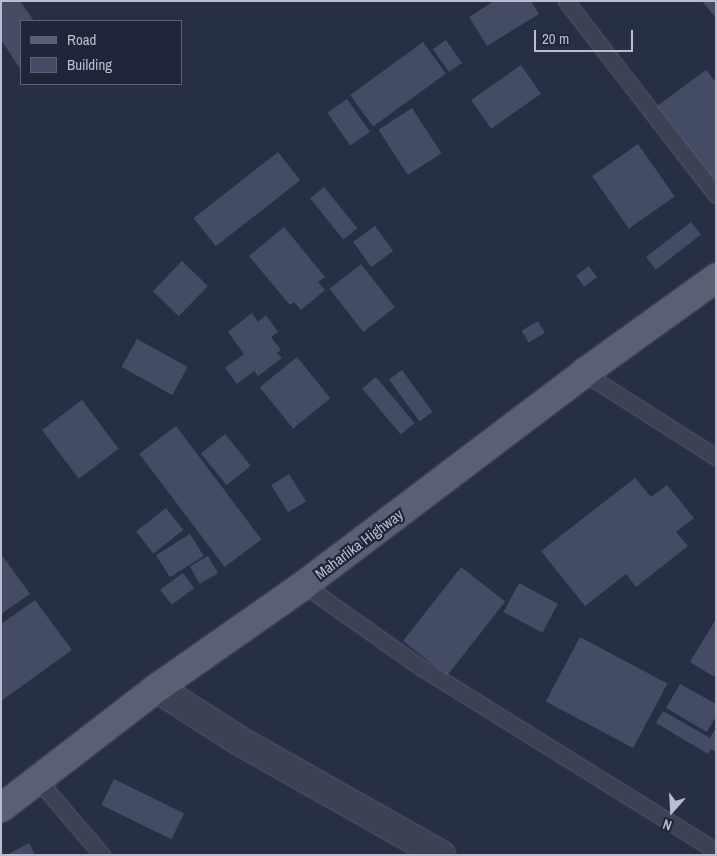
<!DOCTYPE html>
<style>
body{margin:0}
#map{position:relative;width:717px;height:856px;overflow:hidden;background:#272f45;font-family:"Archivo Narrow",sans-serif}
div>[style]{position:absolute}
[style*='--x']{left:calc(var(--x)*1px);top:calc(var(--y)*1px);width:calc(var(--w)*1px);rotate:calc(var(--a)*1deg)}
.building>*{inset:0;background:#444c65;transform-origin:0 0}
.roads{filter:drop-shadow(0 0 1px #575c6f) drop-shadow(0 0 1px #575c6f)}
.service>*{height:15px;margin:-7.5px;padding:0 7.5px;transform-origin:7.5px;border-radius:7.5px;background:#3c4154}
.minor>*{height:28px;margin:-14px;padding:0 14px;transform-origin:14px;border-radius:14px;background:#3c4154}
.primary>*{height:28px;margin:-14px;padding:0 14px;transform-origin:14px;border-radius:14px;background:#5a6074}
span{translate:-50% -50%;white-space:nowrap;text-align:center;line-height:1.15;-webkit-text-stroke:4.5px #20263a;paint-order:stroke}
.street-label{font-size:15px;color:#b9bece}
.frame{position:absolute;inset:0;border:2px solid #b9bece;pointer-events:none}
.legend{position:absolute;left:20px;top:20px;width:162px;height:65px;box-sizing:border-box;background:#20263a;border:1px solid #5d6375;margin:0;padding:6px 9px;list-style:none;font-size:15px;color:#b9bece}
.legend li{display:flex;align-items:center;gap:10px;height:25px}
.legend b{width:25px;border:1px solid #5d6375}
.north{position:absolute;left:647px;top:786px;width:50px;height:50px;-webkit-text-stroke:4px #20263a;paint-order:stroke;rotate:199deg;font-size:14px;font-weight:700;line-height:20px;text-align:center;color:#b9bece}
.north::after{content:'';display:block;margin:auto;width:18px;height:22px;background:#b9bece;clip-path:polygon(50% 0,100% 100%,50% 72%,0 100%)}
.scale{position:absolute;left:534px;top:30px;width:99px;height:22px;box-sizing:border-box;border:2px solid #b9bece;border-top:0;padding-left:6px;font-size:15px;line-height:18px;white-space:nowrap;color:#b9bece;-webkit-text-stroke:4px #20263a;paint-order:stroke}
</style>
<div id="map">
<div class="building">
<i style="clip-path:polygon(1px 1px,20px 1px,34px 21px,21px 21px,21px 70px,1px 40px)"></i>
<i style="clip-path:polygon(494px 1px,531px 1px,539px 14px,487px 46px,469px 17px)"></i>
<i style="clip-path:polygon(702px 1px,716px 1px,716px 18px)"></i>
<i style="left:446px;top:40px;width:28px;height:16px;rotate:55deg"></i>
<i style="left:423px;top:42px;width:39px;height:90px;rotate:54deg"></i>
<i style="left:521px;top:65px;width:35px;height:61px;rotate:55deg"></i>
<i style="clip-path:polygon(706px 70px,716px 82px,716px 182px,657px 106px)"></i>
<i style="left:347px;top:99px;width:40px;height:24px;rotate:55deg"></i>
<i style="left:412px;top:108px;width:54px;height:40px;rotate:57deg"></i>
<i style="left:638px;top:144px;width:64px;height:56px;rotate:55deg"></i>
<i style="left:278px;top:152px;width:36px;height:107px;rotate:52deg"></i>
<i style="left:324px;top:187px;width:53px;height:18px;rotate:51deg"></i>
<i style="left:691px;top:222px;width:16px;height:57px;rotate:52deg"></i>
<i style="left:375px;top:226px;width:31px;height:27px;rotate:54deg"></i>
<i style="clip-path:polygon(284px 227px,325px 277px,318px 282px,325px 290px,301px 310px,294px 302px,290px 305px,249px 256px)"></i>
<i style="left:182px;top:261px;width:36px;height:42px;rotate:44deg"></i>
<i style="left:361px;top:264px;width:55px;height:40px;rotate:52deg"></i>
<i style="left:589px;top:266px;width:14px;height:16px;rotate:54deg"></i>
<i style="clip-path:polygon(252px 313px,258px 322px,266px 315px,278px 332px,271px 337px,281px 350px,277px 353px,282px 358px,258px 376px,254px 371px,237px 384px,225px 368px,244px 354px,228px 332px)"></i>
<i style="left:538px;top:321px;width:14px;height:19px;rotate:60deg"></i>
<i style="left:137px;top:339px;width:58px;height:32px;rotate:29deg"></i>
<i style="left:297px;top:357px;width:53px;height:48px;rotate:51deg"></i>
<i style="left:402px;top:370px;width:52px;height:16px;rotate:54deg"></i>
<i style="left:376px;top:377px;width:60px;height:18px;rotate:50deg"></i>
<i style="left:82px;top:400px;width:61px;height:50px;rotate:53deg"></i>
<i style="left:176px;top:426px;width:142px;height:46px;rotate:53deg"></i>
<i style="left:225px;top:434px;width:41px;height:31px;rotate:51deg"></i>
<i style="left:289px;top:474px;width:32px;height:21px;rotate:58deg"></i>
<i style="clip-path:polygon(635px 478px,651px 497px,667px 485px,694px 518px,676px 532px,688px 546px,636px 587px,626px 574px,585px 606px,541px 551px)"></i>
<i style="left:166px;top:508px;width:28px;height:38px;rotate:52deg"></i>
<i style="left:190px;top:534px;width:26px;height:40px;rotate:58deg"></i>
<i style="clip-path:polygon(1px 554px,30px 594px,1px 614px)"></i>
<i style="left:208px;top:556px;width:20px;height:21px;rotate:60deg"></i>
<i style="left:461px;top:567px;width:56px;height:94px;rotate:38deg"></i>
<i style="left:183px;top:573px;width:19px;height:28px;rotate:54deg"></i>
<i style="left:519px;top:583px;width:44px;height:33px;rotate:28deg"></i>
<i style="clip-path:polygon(35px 600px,72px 650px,1px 701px,1px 624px)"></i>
<i style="clip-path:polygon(716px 619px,716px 678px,690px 662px)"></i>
<i style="left:580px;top:637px;width:99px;height:73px;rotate:28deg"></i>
<i style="clip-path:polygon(680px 684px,716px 704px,716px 716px,707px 732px,666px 708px)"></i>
<i style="clip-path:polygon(663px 711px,710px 738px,716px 728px,716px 752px,711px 749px,708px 754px,656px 723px)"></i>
<i style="left:114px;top:779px;width:78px;height:29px;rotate:26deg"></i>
<i style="clip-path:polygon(29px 843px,35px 855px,7px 855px)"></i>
</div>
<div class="roads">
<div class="service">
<i style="--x:566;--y:1;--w:245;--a:52.3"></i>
<i style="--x:584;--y:373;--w:156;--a:32.5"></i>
<i style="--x:304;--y:585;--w:141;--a:35.2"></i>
<i style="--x:419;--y:666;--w:350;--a:31.9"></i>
<i style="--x:38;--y:780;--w:99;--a:49.5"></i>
</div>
<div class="minor">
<i style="--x:157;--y:688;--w:96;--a:32.7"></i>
<i style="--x:238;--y:740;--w:233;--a:29.5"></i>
</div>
<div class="primary">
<i style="--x:1;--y:808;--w:197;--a:-37.6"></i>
<i style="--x:157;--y:688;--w:179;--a:-35"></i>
<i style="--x:304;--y:585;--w:351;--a:-37.1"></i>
<i style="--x:584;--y:373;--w:163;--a:-35.7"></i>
</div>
</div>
<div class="street-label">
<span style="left:359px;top:544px;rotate:-37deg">Maharlika Highway</span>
</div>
<div class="frame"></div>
<ul class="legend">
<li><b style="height:6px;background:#5a6074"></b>Road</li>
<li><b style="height:14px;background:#444c65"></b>Building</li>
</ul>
<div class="north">N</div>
<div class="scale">20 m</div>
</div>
